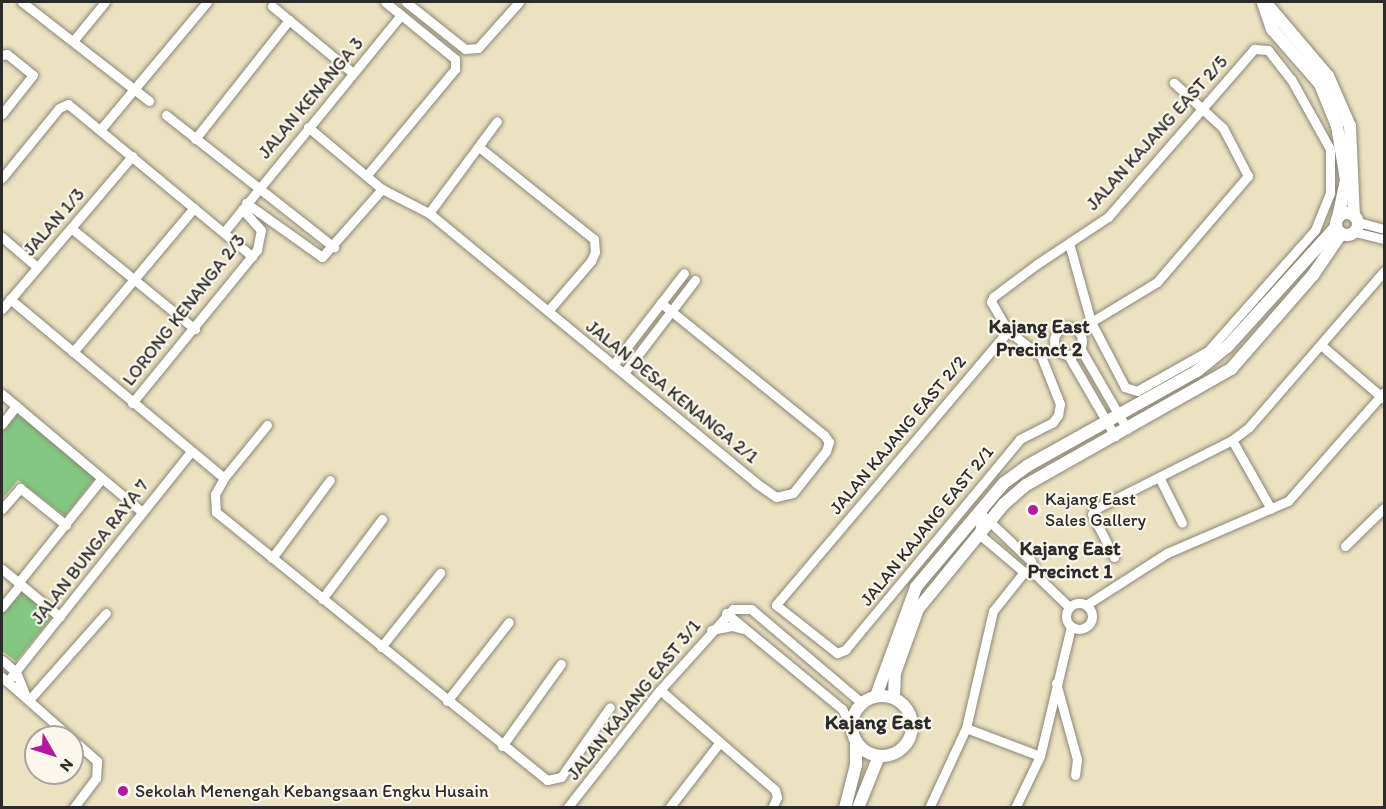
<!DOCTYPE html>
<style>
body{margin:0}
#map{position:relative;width:1386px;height:809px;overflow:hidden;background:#ebe2c1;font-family:Itim,sans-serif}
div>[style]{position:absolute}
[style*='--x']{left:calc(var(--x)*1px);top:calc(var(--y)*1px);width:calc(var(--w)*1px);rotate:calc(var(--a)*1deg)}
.green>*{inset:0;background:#83c782}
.roads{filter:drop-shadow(0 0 2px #8b8676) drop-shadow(0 0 2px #8b8676)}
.street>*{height:9px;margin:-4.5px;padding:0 4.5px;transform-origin:4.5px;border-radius:4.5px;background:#fff}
.street>.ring{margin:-4.5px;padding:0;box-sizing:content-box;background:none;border:9px solid #fff;border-radius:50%}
.secondary>*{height:12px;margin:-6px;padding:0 6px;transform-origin:6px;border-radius:6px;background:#fff}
.secondary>.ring{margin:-6px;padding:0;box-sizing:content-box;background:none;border:12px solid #fff;border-radius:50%}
.dots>*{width:16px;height:16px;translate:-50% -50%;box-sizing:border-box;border:3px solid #fbf7ec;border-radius:50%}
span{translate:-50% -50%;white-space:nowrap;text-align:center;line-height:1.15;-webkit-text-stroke:4.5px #fbf7ec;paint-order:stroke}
.street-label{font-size:18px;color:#2b2b2b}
.poi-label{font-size:18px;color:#2b2b2b}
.left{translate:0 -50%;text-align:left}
.neighbourhood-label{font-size:20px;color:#2b2b2b;font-weight:700}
.quarter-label{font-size:21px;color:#2b2b2b;font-weight:700}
.frame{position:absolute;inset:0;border:3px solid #2b2b2b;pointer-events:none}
.north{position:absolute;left:24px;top:725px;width:60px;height:60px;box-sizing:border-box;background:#fbf7ec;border:2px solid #a8a59f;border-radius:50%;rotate:129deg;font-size:16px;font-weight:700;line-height:24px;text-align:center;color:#2b2b2b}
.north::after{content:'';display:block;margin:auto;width:21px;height:27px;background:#b5179e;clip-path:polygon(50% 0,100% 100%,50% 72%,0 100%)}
</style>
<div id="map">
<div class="green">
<i style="clip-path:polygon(18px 412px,95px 478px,65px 516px,18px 480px,2px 499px,2px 432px)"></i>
<i style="clip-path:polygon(21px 590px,52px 617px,16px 661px,2px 651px,2px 614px)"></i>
</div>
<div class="roads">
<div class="street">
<i style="--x:22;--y:2;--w:161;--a:37.9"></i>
<i style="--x:406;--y:2;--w:75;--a:38.5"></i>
<i style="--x:465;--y:49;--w:13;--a:-4"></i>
<i style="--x:478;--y:48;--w:62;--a:-48.3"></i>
<i style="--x:272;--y:6;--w:105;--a:39.6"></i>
<i style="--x:73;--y:41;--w:50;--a:-50.6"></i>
<i style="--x:2;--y:55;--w:5;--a:-11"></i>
<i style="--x:7;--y:54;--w:33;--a:39"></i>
<i style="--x:33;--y:75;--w:50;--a:128.5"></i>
<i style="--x:166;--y:115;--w:214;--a:38.2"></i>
<i style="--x:308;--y:127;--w:97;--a:40"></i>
<i style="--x:382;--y:189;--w:53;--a:27.1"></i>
<i style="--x:429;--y:213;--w:424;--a:39.5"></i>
<i style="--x:756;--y:483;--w:24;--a:35"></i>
<i style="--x:776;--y:497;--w:17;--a:-13"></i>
<i style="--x:793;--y:493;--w:53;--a:-51.8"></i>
<i style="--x:826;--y:451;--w:9;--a:-72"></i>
<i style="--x:829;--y:442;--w:9;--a:-126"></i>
<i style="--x:824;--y:435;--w:210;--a:-141"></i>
<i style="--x:100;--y:130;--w:167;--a:-50.1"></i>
<i style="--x:195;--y:139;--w:152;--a:-51.7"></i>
<i style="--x:479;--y:147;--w:147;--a:38.7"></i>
<i style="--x:594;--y:239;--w:13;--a:86"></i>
<i style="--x:595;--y:252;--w:10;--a:114"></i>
<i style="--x:591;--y:261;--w:66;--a:130.7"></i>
<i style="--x:367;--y:175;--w:138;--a:-50.3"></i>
<i style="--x:455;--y:69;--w:10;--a:-90"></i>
<i style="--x:455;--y:59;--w:90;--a:-140.8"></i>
<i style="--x:2;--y:178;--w:90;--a:-50.8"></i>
<i style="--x:59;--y:108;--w:10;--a:-24"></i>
<i style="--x:68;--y:104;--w:239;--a:39.6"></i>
<i style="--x:246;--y:203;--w:93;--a:35.4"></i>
<i style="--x:322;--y:257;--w:91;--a:-48.6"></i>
<i style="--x:429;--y:213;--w:114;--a:-53.5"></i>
<i style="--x:1358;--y:222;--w:27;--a:15"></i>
<i style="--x:71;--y:228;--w:160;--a:39.2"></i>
<i style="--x:224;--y:232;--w:280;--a:-50.8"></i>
<i style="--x:1355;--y:232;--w:30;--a:14"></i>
<i style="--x:2;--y:237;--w:46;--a:40.6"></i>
<i style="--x:10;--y:299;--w:279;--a:39.9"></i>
<i style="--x:2;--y:309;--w:201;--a:-49.6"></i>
<i class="ring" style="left:1054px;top:327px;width:19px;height:19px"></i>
<i style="--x:1008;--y:331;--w:359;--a:130.3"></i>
<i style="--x:776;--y:605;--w:78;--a:38.2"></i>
<i style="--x:837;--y:653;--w:9;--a:-21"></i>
<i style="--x:845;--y:650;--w:274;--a:-50.3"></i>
<i style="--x:1020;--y:439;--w:37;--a:-27"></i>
<i style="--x:1053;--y:422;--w:9;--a:-54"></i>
<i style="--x:1058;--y:415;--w:11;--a:-80"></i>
<i style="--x:1060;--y:404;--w:52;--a:-111.6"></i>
<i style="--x:1041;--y:356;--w:41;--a:-142.9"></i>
<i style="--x:1008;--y:331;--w:34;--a:-120"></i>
<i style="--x:991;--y:302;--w:5;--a:-68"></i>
<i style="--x:993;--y:297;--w:55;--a:-36.9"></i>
<i style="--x:1037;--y:264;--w:85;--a:-33.5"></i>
<i style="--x:1108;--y:217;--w:223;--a:-49"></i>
<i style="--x:1254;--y:49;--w:14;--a:4"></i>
<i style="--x:1268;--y:50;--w:37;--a:52"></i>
<i style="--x:1291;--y:79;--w:80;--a:60.9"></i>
<i style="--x:1330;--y:149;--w:44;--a:90"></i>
<i style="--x:1330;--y:193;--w:40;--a:112"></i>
<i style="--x:1315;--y:230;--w:162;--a:131.5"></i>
<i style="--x:1208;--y:351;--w:81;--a:150.6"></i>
<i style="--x:1137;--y:391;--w:13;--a:-162"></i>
<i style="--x:1125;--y:387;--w:73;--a:-117.6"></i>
<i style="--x:1091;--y:322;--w:82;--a:-105.6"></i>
<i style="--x:1080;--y:333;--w:16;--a:-45"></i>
<i style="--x:1091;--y:322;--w:77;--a:-31.2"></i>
<i style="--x:1157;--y:282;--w:140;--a:-49.4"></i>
<i style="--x:1248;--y:176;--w:54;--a:-117.5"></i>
<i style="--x:1223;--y:128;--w:67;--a:-137.4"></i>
<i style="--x:1321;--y:345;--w:83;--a:40.6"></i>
<i style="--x:1080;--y:348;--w:94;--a:59.9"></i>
<i style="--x:73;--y:352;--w:188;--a:-50"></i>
<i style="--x:1068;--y:355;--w:94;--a:59.9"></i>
<i style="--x:613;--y:365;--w:116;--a:-52.3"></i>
<i style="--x:624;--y:373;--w:117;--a:-52.6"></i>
<i style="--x:2;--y:394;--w:183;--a:40.1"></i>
<i style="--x:132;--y:403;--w:198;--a:-50.8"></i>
<i style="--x:257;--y:250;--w:20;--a:-79"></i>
<i style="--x:261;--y:230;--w:28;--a:-132"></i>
<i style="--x:2;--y:424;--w:23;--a:-52"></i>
<i style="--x:267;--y:425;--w:68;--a:129.1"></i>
<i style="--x:224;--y:478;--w:18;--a:119"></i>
<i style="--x:215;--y:494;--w:18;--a:87"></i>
<i style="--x:216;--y:512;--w:426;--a:39"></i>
<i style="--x:547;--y:780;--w:14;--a:-12"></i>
<i style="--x:561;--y:777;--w:85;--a:-55"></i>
<i style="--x:1232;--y:440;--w:79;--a:60.5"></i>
<i style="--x:1159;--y:477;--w:51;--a:63.4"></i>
<i style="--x:2;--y:509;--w:28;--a:-49"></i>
<i style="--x:20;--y:488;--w:59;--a:38.8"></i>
<i style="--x:982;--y:512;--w:22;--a:98"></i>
<i style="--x:979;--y:534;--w:59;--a:40.2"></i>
<i style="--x:1024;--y:572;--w:12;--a:14"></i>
<i style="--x:1036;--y:575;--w:46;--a:44.1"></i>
<i style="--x:986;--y:518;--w:62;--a:43.7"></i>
<i style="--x:1031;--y:561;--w:15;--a:70"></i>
<i style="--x:1345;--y:546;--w:54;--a:-44.3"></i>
<i style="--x:1114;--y:557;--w:48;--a:-117.1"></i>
<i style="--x:1092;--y:514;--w:6;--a:-59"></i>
<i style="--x:1095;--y:509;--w:153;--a:-26.7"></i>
<i style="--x:1232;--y:440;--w:21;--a:-37"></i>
<i style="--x:1249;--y:427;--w:206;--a:-49.1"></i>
<i style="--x:272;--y:558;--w:97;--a:-53.4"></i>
<i style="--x:2;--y:569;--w:75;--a:39.6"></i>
<i style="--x:18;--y:583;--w:134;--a:-51.3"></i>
<i style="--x:322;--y:599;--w:100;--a:-53.1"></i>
<i class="ring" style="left:1066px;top:603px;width:17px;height:17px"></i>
<i style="--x:1086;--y:605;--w:96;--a:-32.7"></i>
<i style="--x:1167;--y:553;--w:132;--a:-23.3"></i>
<i style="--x:1288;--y:501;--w:145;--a:-48.6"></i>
<i style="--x:2;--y:607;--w:28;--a:-51"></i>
<i style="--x:726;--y:613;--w:151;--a:39.6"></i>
<i style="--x:842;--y:709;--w:17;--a:62"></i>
<i style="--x:711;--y:630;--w:21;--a:-11"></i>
<i style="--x:732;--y:626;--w:11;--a:15"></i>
<i style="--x:381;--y:647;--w:95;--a:-51.4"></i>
<i style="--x:2;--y:660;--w:18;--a:41"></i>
<i style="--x:16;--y:672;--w:24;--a:68"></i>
<i style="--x:2;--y:677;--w:127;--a:41.5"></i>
<i style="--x:97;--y:761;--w:17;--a:93"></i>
<i style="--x:96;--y:778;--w:38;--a:127"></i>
<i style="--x:7;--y:682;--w:293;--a:-51.4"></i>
<i style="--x:1056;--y:683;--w:79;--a:74.6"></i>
<i style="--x:1077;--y:759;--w:16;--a:97"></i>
<i style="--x:660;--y:690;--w:152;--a:41"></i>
<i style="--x:775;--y:790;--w:7;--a:74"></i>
<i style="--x:777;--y:797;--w:12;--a:114"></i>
<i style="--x:29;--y:700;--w:116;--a:-48.5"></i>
<i style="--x:447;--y:701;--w:100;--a:-51.9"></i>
<i style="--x:966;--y:728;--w:79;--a:20.7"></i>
<i style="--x:502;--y:746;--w:101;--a:-54.3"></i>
<i style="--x:567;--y:808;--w:150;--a:-51.8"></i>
<i style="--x:660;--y:690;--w:109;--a:-48"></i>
<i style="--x:733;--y:609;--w:18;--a:0"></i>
<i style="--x:751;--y:609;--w:145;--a:40.3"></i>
<i style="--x:669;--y:808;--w:83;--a:-52.3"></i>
<i style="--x:929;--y:808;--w:88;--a:-65.2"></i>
<i style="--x:966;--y:728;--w:120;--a:-77"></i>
<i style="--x:993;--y:611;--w:50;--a:-51.5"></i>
<i style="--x:1015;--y:808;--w:58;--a:-64.3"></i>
<i style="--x:1040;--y:756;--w:133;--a:-76.5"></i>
</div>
<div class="secondary">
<i style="--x:1265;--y:2;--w:97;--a:49.6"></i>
<i style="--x:1328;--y:76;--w:55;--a:66.3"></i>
<i style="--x:1350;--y:126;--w:90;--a:87.5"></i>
<i style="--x:1263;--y:3;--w:28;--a:71"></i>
<i style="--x:1272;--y:29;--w:73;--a:48.9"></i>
<i style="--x:1320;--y:84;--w:45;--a:68"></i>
<i style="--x:1337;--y:126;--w:55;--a:80.5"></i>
<i style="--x:1346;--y:180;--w:38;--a:102"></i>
<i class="ring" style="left:1336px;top:213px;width:10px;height:10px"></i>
<i class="ring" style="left:852px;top:696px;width:48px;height:48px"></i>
<i style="--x:876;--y:696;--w:116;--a:-69.8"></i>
<i style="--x:916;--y:587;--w:136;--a:-49.8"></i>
<i style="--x:1004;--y:483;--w:29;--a:-36"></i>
<i style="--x:1027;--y:466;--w:195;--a:-29.2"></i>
<i style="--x:1197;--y:371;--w:38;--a:-39"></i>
<i style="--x:1227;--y:347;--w:162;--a:-47.8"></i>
<i style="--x:894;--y:698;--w:25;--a:-88"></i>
<i style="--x:895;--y:673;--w:68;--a:-70.2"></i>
<i style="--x:918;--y:609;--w:136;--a:-50.7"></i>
<i style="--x:1004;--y:504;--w:29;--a:-41"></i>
<i style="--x:1026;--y:485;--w:236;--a:-29.5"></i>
<i style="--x:1231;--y:369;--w:125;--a:-48.9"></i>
<i style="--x:1313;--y:275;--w:50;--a:-55.7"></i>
<i style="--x:845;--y:808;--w:44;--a:-75.7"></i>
<i style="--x:856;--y:765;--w:24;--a:-90"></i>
<i style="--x:858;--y:808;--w:56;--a:-68"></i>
</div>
</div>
<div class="dots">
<i style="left:1033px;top:510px;background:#b5179e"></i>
<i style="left:123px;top:791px;background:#b5179e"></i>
</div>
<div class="street-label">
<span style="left:311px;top:98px;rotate:-50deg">JALAN KENANGA 3</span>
<span style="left:1157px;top:133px;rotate:-48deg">JALAN KAJANG EAST 2/5</span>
<span style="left:54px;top:222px;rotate:-49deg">JALAN 1/3</span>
<span style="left:184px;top:310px;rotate:-52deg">LORONG KENANGA 2/3</span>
<span style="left:672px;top:392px;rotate:39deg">JALAN DESA KENANGA 2/1</span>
<span style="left:898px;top:435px;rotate:-50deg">JALAN KAJANG EAST 2/2</span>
<span style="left:927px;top:526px;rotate:-51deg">JALAN KAJANG EAST 2/1</span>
<span style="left:90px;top:552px;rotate:-52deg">JALAN BUNGA RAYA 7</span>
<span style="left:634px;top:700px;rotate:-51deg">JALAN KAJANG EAST 3/1</span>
</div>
<div class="poi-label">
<span class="left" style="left:1045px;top:510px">Kajang East<br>Sales Gallery</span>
<span class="left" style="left:135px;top:791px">Sekolah Menengah Kebangsaan Engku Husain</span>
</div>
<div class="neighbourhood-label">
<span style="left:1039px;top:338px">Kajang East<br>Precinct 2</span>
<span style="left:1070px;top:560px">Kajang East<br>Precinct 1</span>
</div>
<div class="quarter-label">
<span style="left:878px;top:722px">Kajang East</span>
</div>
<div class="frame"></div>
<div class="north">N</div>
</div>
